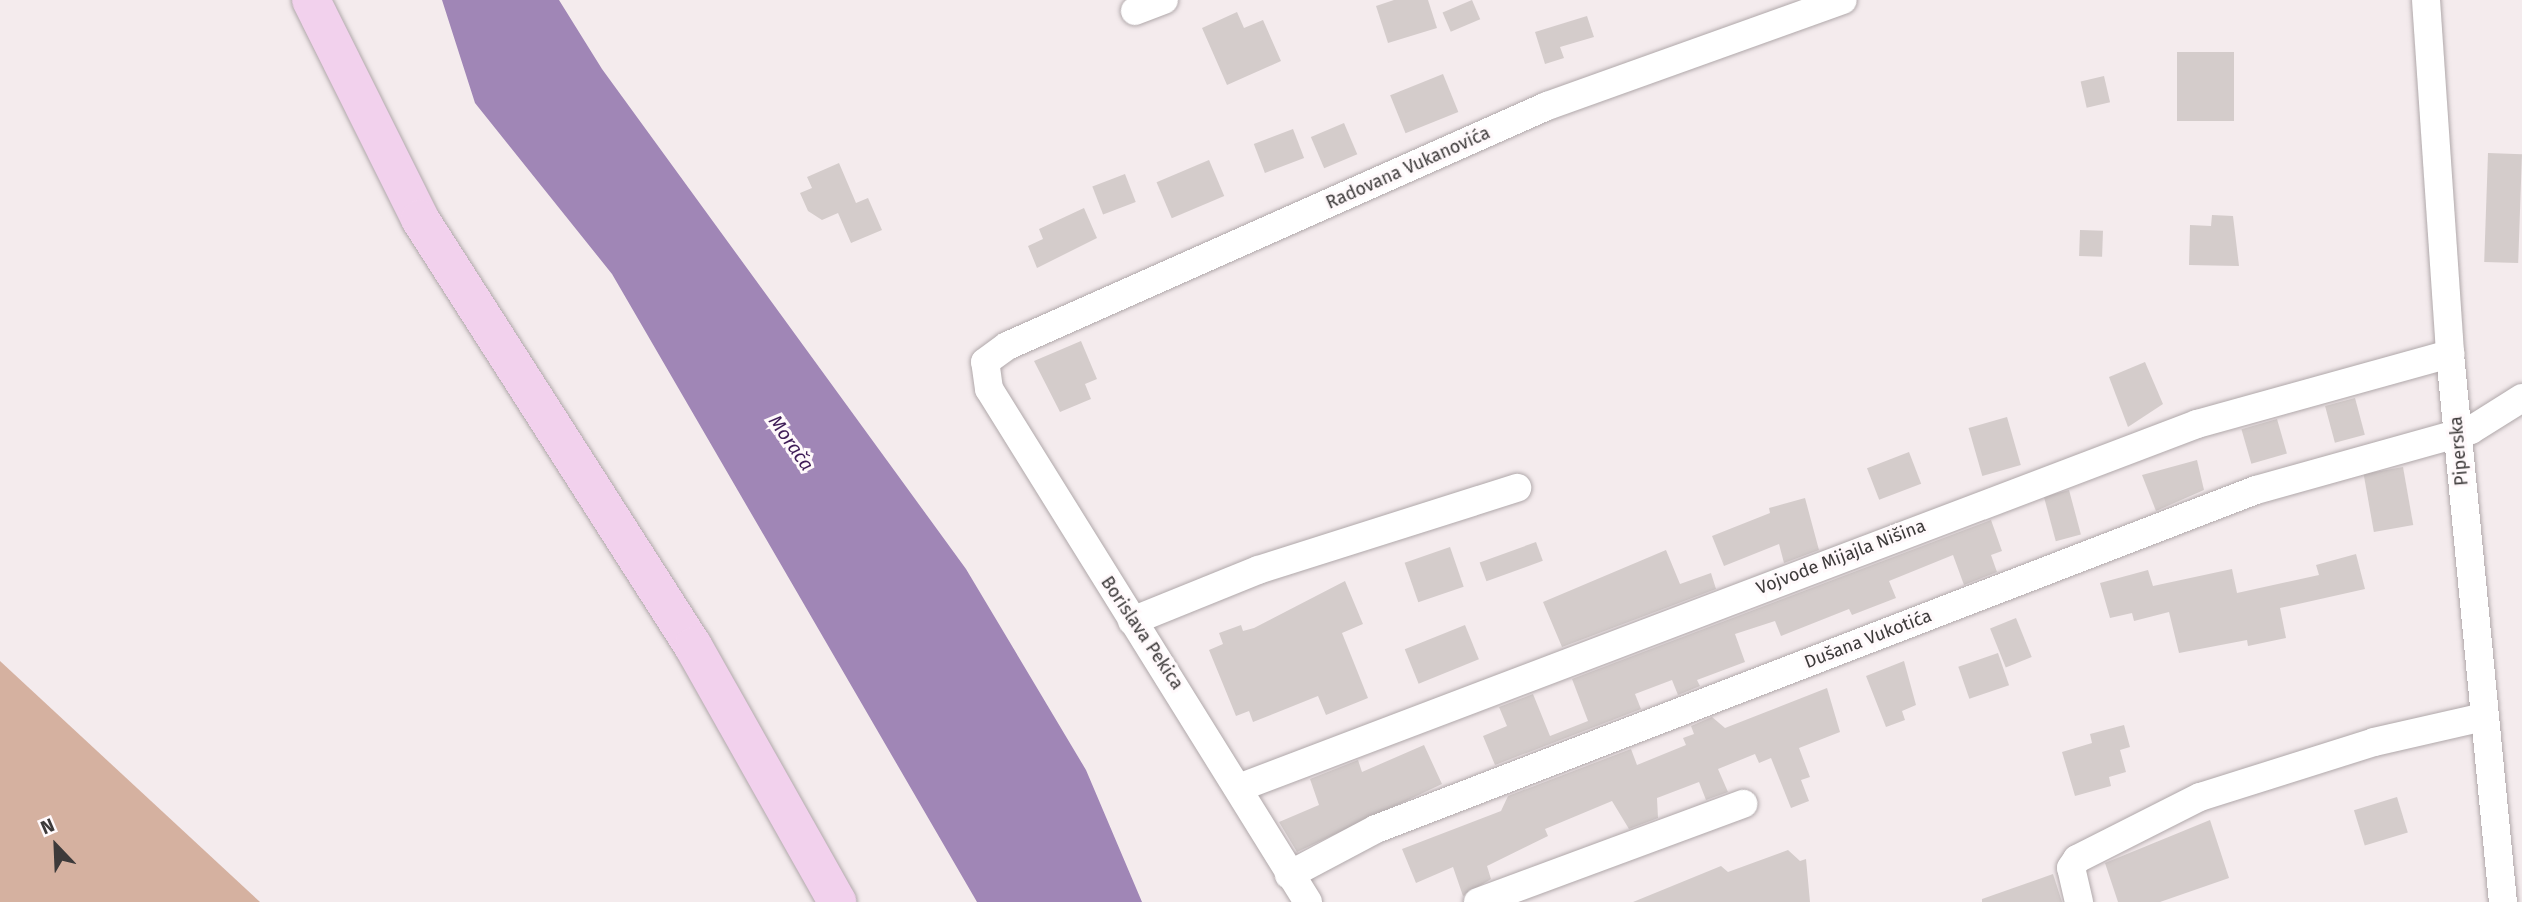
<!DOCTYPE html>
<meta charset="utf-8">
<style>
body{margin:0}
#map{position:relative;width:2522px;height:902px;overflow:hidden;background:#f4ebed;font-family:"Fira Sans",sans-serif}
div>[style]{position:absolute}
[style*='--x']{left:calc(var(--x)*1px);top:calc(var(--y)*1px);width:calc(var(--w)*1px);rotate:calc(var(--a)*1deg)}
.green>*{inset:0;background:#d5b1a0}
.water>*{inset:0;background:#a086b6}
.building>*{inset:0;background:#d4cccb;transform-origin:0 0}
.roads{filter:drop-shadow(0 0 2px #b0a8aa) drop-shadow(0 0 2px #b0a8aa)}
.minor>*{height:28px;margin:-14px;padding:0 14px;transform-origin:14px;border-radius:14px;background:#fff}
.secondary>*{height:38px;margin:-19px;padding:0 19px;transform-origin:19px;border-radius:19px;background:#f2d1ed}
span{translate:-50% -50%;white-space:nowrap;text-align:center;line-height:1.15;-webkit-text-stroke:6px #fff9fb;paint-order:stroke}
.street-label{font-size:18px;color:#3d3a3a}
.water-label{font-size:19px;color:#3f1c57;font-style:italic}
.north{position:absolute;left:21px;top:811px;width:70px;height:70px;-webkit-text-stroke:5px #fff9fb;paint-order:stroke;rotate:337deg;font-size:19px;font-weight:700;line-height:28px;text-align:center;color:#3d3a3a}
.north::after{content:'';display:block;margin:auto;width:24px;height:32px;background:#3d3a3a;clip-path:polygon(50% 0,100% 100%,50% 72%,0 100%)}
</style>
<div id="map">
<div class="green">
<i style="clip-path:polygon(0 661px,260px 902px,0 902px)"></i>
</div>
<div class="water">
<i style="clip-path:polygon(442px 0,559px 0,602px 69px,966px 569px,1086px 770px,1142px 902px,977px 902px,612px 274px,475px 103px)"></i>
</div>
<div class="building">
<i style="clip-path:polygon(1394px 0,1428px 0,1437px 28px,1388px 43px,1376px 6px)"></i>
<i style="left:1472px;top:0;width:21px;height:32px;rotate:67deg"></i>
<i style="clip-path:polygon(1237px 12px,1244px 28px,1263px 20px,1281px 61px,1227px 85px,1202px 28px)"></i>
<i style="clip-path:polygon(1587px 16px,1594px 37px,1560px 47px,1564px 58px,1545px 64px,1535px 32px)"></i>
<i style="left:2234px;top:52px;width:69px;height:57px;rotate:90deg"></i>
<i style="left:1443px;top:74px;width:41px;height:57px;rotate:68deg"></i>
<i style="left:2104px;top:76px;width:27px;height:24px;rotate:77deg"></i>
<i style="left:1344px;top:123px;width:34px;height:36px;rotate:67deg"></i>
<i style="left:1293px;top:129px;width:31px;height:42px;rotate:69deg"></i>
<i style="left:2488px;top:153px;width:34px;height:109px;rotate:2deg"></i>
<i style="left:1209px;top:160px;width:39px;height:57px;rotate:67deg"></i>
<i style="clip-path:polygon(839px 163px,856px 203px,868px 198px,882px 230px,851px 243px,838px 213px,822px 220px,808px 211px,800px 193px,812px 188px,807px 177px)"></i>
<i style="left:1125px;top:174px;width:30px;height:35px;rotate:69deg"></i>
<i style="clip-path:polygon(1084px 208px,1097px 238px,1037px 268px,1028px 246px,1043px 239px,1039px 229px)"></i>
<i style="clip-path:polygon(2212px 215px,2233px 216px,2239px 266px,2189px 265px,2190px 225px,2211px 226px)"></i>
<i style="left:2080px;top:230px;width:23px;height:26px;rotate:2deg"></i>
<i style="clip-path:polygon(1081px 341px,1097px 379px,1085px 384px,1091px 399px,1060px 412px,1034px 361px)"></i>
<i style="clip-path:polygon(2145px 362px,2163px 404px,2128px 427px,2109px 377px)"></i>
<i style="left:2355px;top:398px;width:38px;height:31px;rotate:75deg"></i>
<i style="left:2007px;top:417px;width:50px;height:40px;rotate:74deg"></i>
<i style="left:2277px;top:419px;width:36px;height:37px;rotate:74deg"></i>
<i style="left:1909px;top:452px;width:34px;height:45px;rotate:69deg"></i>
<i style="clip-path:polygon(2197px 460px,2204px 490px,2156px 511px,2142px 475px)"></i>
<i style="left:2403px;top:467px;width:59px;height:40px;rotate:80deg"></i>
<i style="left:2069px;top:490px;width:46px;height:26px;rotate:75deg"></i>
<i style="clip-path:polygon(1805px 498px,1819px 550px,1784px 563px,1779px 544px,1724px 566px,1712px 536px,1770px 513px,1769px 508px)"></i>
<i style="clip-path:polygon(1991px 520px,2002px 551px,1991px 555px,1997px 572px,1964px 585px,1953px 555px,1889px 581px,1896px 598px,1852px 615px,1849px 609px,1781px 636px,1775px 621px,1735px 634px,1745px 662px,1697px 680px,1700px 686px,1678px 695px,1672px 680px,1635px 694px,1641px 709px,1495px 765px,1483px 736px,1507px 726px,1499px 707px,1533px 694px,1550px 736px,1588px 721px,1572px 679px)"></i>
<i style="left:1536px;top:542px;width:20px;height:60px;rotate:70deg"></i>
<i style="left:1450px;top:547px;width:42px;height:48px;rotate:71deg"></i>
<i style="clip-path:polygon(1666px 550px,1680px 584px,1711px 573px,1716px 589px,1562px 647px,1543px 602px)"></i>
<i style="clip-path:polygon(2356px 554px,2365px 589px,2280px 608px,2286px 638px,2248px 646px,2247px 640px,2179px 653px,2169px 612px,2134px 621px,2132px 613px,2110px 618px,2100px 583px,2148px 570px,2153px 586px,2232px 569px,2237px 593px,2319px 575px,2316px 565px)"></i>
<i style="clip-path:polygon(1345px 581px,1363px 624px,1342px 633px,1368px 698px,1326px 715px,1318px 696px,1253px 722px,1249px 711px,1236px 716px,1209px 650px,1223px 644px,1219px 633px,1241px 625px,1243px 631px,1254px 628px)"></i>
<i style="left:2016px;top:618px;width:42px;height:28px;rotate:68deg"></i>
<i style="left:1465px;top:625px;width:37px;height:65px;rotate:68deg"></i>
<i style="left:1998px;top:653px;width:34px;height:42px;rotate:71deg"></i>
<i style="clip-path:polygon(1904px 661px,1916px 705px,1902px 711px,1905px 720px,1886px 727px,1866px 676px)"></i>
<i style="clip-path:polygon(1827px 688px,1840px 732px,1799px 748px,1810px 777px,1801px 780px,1809px 801px,1791px 808px,1771px 758px,1759px 763px,1755px 754px,1718px 769px,1728px 792px,1706px 800px,1699px 782px,1657px 798px,1658px 818px,1629px 829px,1612px 801px,1545px 829px,1548px 836px,1487px 866px,1491px 879px,1463px 896px,1453px 867px,1416px 883px,1402px 849px,1501px 811px,1508px 796px,1631px 749px,1637px 765px,1686px 745px,1683px 738px,1694px 734px,1691px 726px,1712px 717px,1725px 728px)"></i>
<i style="clip-path:polygon(2124px 725px,2130px 747px,2120px 750px,2126px 772px,2109px 777px,2111px 786px,2075px 796px,2062px 752px,2092px 743px,2090px 734px)"></i>
<i style="clip-path:polygon(1424px 745px,1442px 784px,1297px 852px,1279px 822px,1319px 805px,1310px 779px,1358px 760px,1362px 772px)"></i>
<i style="left:2397px;top:797px;width:37px;height:45px;rotate:73deg"></i>
<i style="clip-path:polygon(2210px 820px,2229px 878px,2160px 902px,2118px 902px,2105px 863px)"></i>
<i style="clip-path:polygon(1788px 850px,1800px 861px,1806px 859px,1810px 902px,1633px 902px,1721px 866px,1728px 872px)"></i>
<i style="clip-path:polygon(2053px 874px,2062px 902px,1982px 902px,1982px 899px)"></i>
</div>
<div class="roads">
<div class="minor">
<i style="--x:2426;--y:0;--w:355;--a:86.1"></i>
<i style="--x:2450;--y:354;--w:551;--a:84.48"></i>
<i style="--x:1135;--y:11;--w:31;--a:-21"></i>
<i style="--x:1132;--y:621;--w:136;--a:-22"></i>
<i style="--x:1258;--y:570;--w:272;--a:-17.6"></i>
<i style="--x:1241;--y:787;--w:1023;--a:-20.79"></i>
<i style="--x:2197;--y:424;--w:263;--a:-15.5"></i>
<i style="--x:1289;--y:875;--w:98;--a:-27.9"></i>
<i style="--x:1376;--y:829;--w:943;--a:-21.07"></i>
<i style="--x:2256;--y:490;--w:223;--a:-15.6"></i>
<i style="--x:2471;--y:430;--w:60;--a:-32.1"></i>
<i style="--x:1308;--y:902;--w:604;--a:-121.87"></i>
<i style="--x:989;--y:389;--w:27;--a:-98"></i>
<i style="--x:985;--y:362;--w:27;--a:-36"></i>
<i style="--x:1007;--y:346;--w:591;--a:-23.96"></i>
<i style="--x:1547;--y:106;--w:314;--a:-19.7"></i>
<i style="--x:1478;--y:902;--w:283;--a:-20.3"></i>
<i style="--x:2079;--y:902;--w:35;--a:-103"></i>
<i style="--x:2071;--y:868;--w:11;--a:-56"></i>
<i style="--x:2077;--y:859;--w:138;--a:-26.8"></i>
<i style="--x:2200;--y:797;--w:182;--a:-17.5"></i>
<i style="--x:2374;--y:742;--w:113;--a:-12.8"></i>
</div>
<div class="secondary">
<i style="--x:311;--y:0;--w:245;--a:63.5"></i>
<i style="--x:420;--y:219;--w:507;--a:57.41"></i>
<i style="--x:693;--y:646;--w:294;--a:60.6"></i>
</div>
</div>
<div class="street-label">
<span style="left:1408px;top:168px;rotate:-24deg">Radovana Vukanovića</span>
<span style="left:2459px;top:451px;rotate:-95deg">Piperska</span>
<span style="left:1841px;top:557px;rotate:-21deg">Vojvode Mijajla Nišina</span>
<span style="left:1142px;top:633px;rotate:56deg">Borislava Pekica</span>
<span style="left:1868px;top:639px;rotate:-21deg">Dušana Vukotića</span>
</div>
<div class="water-label">
<span style="left:791px;top:443px;rotate:55deg">Morača</span>
</div>
<div class="north">N</div>
</div>
